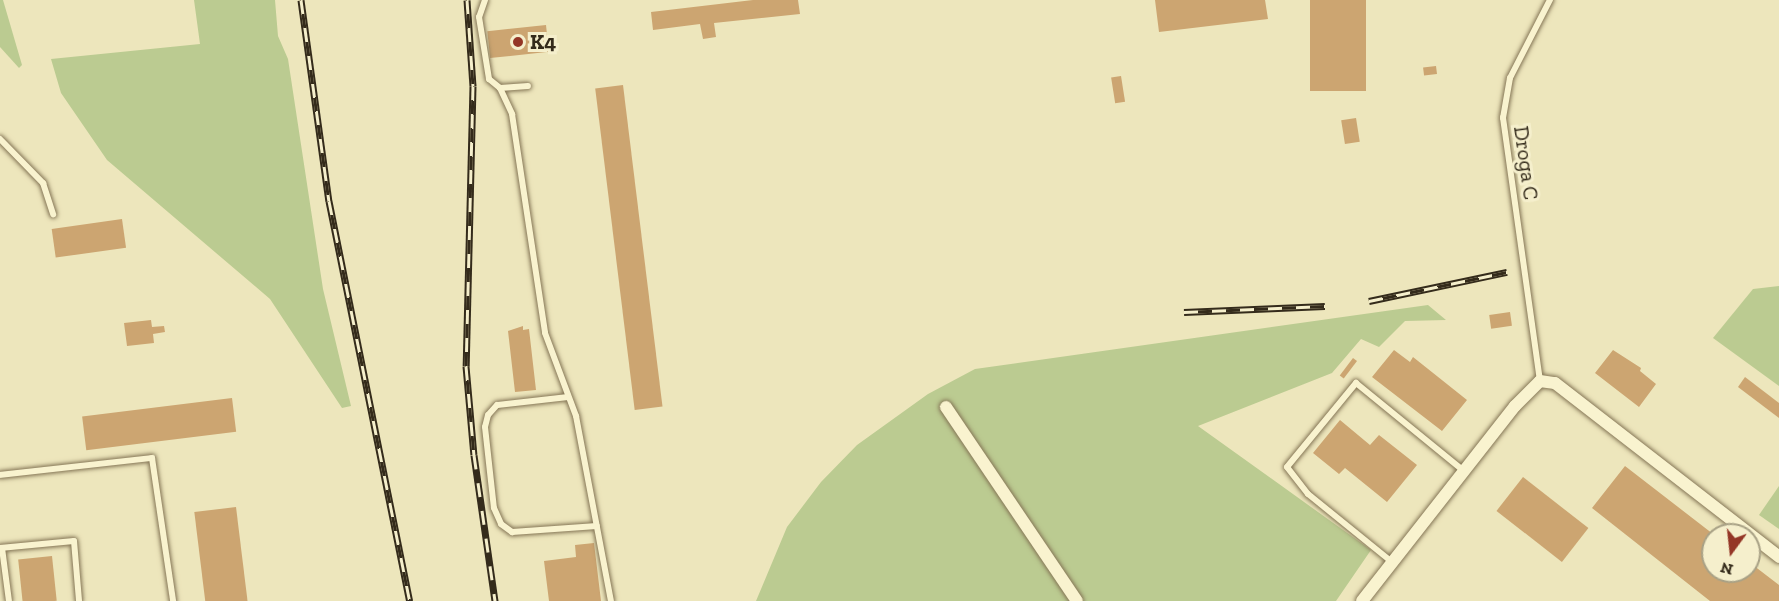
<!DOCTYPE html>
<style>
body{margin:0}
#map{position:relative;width:1779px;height:601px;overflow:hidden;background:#ede6bc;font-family:"Zilla Slab",serif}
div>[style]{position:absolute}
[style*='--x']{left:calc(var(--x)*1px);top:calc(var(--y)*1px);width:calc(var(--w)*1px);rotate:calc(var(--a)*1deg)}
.green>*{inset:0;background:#bbcb91}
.building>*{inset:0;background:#cca571;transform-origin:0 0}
.roads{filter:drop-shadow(0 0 2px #857656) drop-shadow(0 0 2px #857656)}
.service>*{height:6px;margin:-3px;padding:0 3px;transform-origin:3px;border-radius:3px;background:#f9f3cf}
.minor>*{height:12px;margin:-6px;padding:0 6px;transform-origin:6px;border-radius:6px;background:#f9f3cf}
.rail>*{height:7px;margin-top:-3.5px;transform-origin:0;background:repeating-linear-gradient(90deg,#f5efcc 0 14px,#342b1b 0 28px);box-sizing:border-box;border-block:2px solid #342b1b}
.dots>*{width:16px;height:16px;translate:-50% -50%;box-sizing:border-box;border:3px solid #f5efcc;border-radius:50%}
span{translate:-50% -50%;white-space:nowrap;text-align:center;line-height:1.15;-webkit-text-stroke:6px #f5efcc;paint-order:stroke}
.poi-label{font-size:21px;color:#342b1b;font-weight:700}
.left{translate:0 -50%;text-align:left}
.street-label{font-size:21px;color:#342b1b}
.north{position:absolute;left:1701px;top:523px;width:60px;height:60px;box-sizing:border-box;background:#f5efcc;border:2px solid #a8a185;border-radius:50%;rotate:195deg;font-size:16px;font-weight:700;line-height:24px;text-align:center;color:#342b1b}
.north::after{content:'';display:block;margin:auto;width:21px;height:27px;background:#943626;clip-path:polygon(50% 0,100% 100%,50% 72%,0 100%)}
</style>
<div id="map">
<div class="green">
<i style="clip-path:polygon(0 0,3px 0,22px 65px,19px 68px,0 47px)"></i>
<i style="clip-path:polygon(194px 0,275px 0,278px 36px,288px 59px,323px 289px,351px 406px,342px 408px,270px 299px,107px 160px,61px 93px,51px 59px,200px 44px)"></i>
<i style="clip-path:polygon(1779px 286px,1779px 386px,1713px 338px,1753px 289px)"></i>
<i style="clip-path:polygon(1428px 305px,1446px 320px,1405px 321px,1379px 347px,1361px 339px,1332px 373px,1198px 426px,1371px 550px,1336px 601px,756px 601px,787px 527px,821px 482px,857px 445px,928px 394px,975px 369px)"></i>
<i style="clip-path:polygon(1779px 486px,1779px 529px,1759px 515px)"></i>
</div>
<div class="building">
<i style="clip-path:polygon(753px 0,798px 0,800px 14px,714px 23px,716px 37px,703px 39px,700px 24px,653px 30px,651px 12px)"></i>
<i style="clip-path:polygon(1155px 0,1265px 0,1268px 19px,1159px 32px)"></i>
<i style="left:1310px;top:0;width:56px;height:91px"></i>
<i style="left:546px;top:25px;width:27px;height:59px;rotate:84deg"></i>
<i style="left:1436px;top:66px;width:8px;height:13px;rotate:83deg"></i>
<i style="left:1121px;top:76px;width:26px;height:10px;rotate:81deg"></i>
<i style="left:623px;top:85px;width:324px;height:28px;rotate:83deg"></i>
<i style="left:1356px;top:118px;width:24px;height:15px;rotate:81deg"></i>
<i style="left:122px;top:219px;width:29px;height:71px;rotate:82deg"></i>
<i style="left:1510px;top:312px;width:14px;height:21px;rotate:82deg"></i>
<i style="clip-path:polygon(151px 320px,152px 327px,164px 326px,165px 332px,153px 334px,154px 343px,127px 346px,124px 323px)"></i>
<i style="clip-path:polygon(523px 326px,523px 330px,529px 329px,536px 390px,515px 392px,508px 331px)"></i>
<i style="clip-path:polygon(1394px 350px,1410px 362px,1413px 357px,1467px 400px,1442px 431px,1372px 377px)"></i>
<i style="clip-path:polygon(1613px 350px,1641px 368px,1640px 371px,1656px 384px,1639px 407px,1595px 373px)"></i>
<i style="left:1353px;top:358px;width:5px;height:22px;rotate:37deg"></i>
<i style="clip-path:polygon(1745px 377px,1779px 403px,1779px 418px,1738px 387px)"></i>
<i style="left:232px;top:398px;width:34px;height:151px;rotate:83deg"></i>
<i style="clip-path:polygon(1340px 420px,1370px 445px,1379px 435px,1417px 465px,1387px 502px,1345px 468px,1339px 474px,1313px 453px)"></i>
<i style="clip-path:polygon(1625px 466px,1713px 534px,1713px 571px,1749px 571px,1749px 562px,1779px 585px,1779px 601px,1710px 601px,1592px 508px)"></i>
<i style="left:1523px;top:477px;width:83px;height:43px;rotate:38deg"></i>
<i style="left:236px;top:507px;width:95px;height:42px;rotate:83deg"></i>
<i style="clip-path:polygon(594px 543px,601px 601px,549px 601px,544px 561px,576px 557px,575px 545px)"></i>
<i style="left:52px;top:556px;width:45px;height:34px;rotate:84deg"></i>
</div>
<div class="roads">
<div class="service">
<i style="--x:485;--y:0;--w:18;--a:109"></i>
<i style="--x:479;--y:17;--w:63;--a:80.8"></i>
<i style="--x:489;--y:79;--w:14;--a:39"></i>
<i style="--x:500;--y:88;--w:28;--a:-4"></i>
<i style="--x:500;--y:88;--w:29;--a:65"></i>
<i style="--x:512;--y:114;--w:221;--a:81.4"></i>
<i style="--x:545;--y:333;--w:89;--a:69.5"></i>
<i style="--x:576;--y:416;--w:188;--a:79.3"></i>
<i style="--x:0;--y:139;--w:62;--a:45.7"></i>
<i style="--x:43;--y:183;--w:33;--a:72"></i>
<i style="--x:1540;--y:381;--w:266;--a:-98"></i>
<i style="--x:1503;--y:118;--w:41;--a:-80.1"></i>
<i style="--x:1510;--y:78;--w:88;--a:-62.9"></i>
<i style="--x:568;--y:397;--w:71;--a:173.6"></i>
<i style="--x:497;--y:405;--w:13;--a:132"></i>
<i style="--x:488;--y:415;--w:12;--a:104"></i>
<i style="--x:485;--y:427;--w:81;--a:83.7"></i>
<i style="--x:494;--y:508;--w:17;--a:66"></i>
<i style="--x:501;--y:524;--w:14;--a:36"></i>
<i style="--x:512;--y:532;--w:85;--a:-4"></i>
<i style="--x:0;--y:475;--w:153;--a:-6.4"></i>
<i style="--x:152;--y:458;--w:145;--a:81.6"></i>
<i style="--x:0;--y:548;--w:74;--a:-5.4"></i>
<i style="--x:74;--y:541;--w:60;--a:85.2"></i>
<i style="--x:2;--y:548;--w:53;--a:82.5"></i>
<i style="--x:1392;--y:562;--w:108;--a:-141"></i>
<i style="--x:1308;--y:494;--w:34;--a:-128"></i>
<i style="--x:1287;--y:467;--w:109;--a:-50.6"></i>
<i style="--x:1356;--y:383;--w:139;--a:39.2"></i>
</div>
<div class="minor">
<i style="--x:946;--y:407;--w:234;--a:56"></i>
<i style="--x:1362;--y:601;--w:248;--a:-51.9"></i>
<i style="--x:1515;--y:406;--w:35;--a:-45"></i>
<i style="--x:1540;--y:381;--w:15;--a:8"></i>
<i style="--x:1555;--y:383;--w:284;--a:37.8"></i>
</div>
</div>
<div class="rail">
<i style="--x:301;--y:0;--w:203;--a:82.1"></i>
<i style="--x:329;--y:201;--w:408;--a:78.6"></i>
<i style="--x:467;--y:0;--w:86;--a:86"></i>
<i style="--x:473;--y:86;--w:280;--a:91.4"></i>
<i style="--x:466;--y:366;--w:89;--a:84.9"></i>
<i style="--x:474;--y:455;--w:148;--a:81.8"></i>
<i style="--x:1369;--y:301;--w:141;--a:-11.9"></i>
<i style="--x:1184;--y:312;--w:141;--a:-2.4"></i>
</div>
<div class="dots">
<i style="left:518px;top:42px;background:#943626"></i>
</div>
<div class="poi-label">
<span class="left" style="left:530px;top:42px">K4</span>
</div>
<div class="street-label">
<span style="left:1526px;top:163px;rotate:82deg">Droga C</span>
</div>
<div class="north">N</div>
</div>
